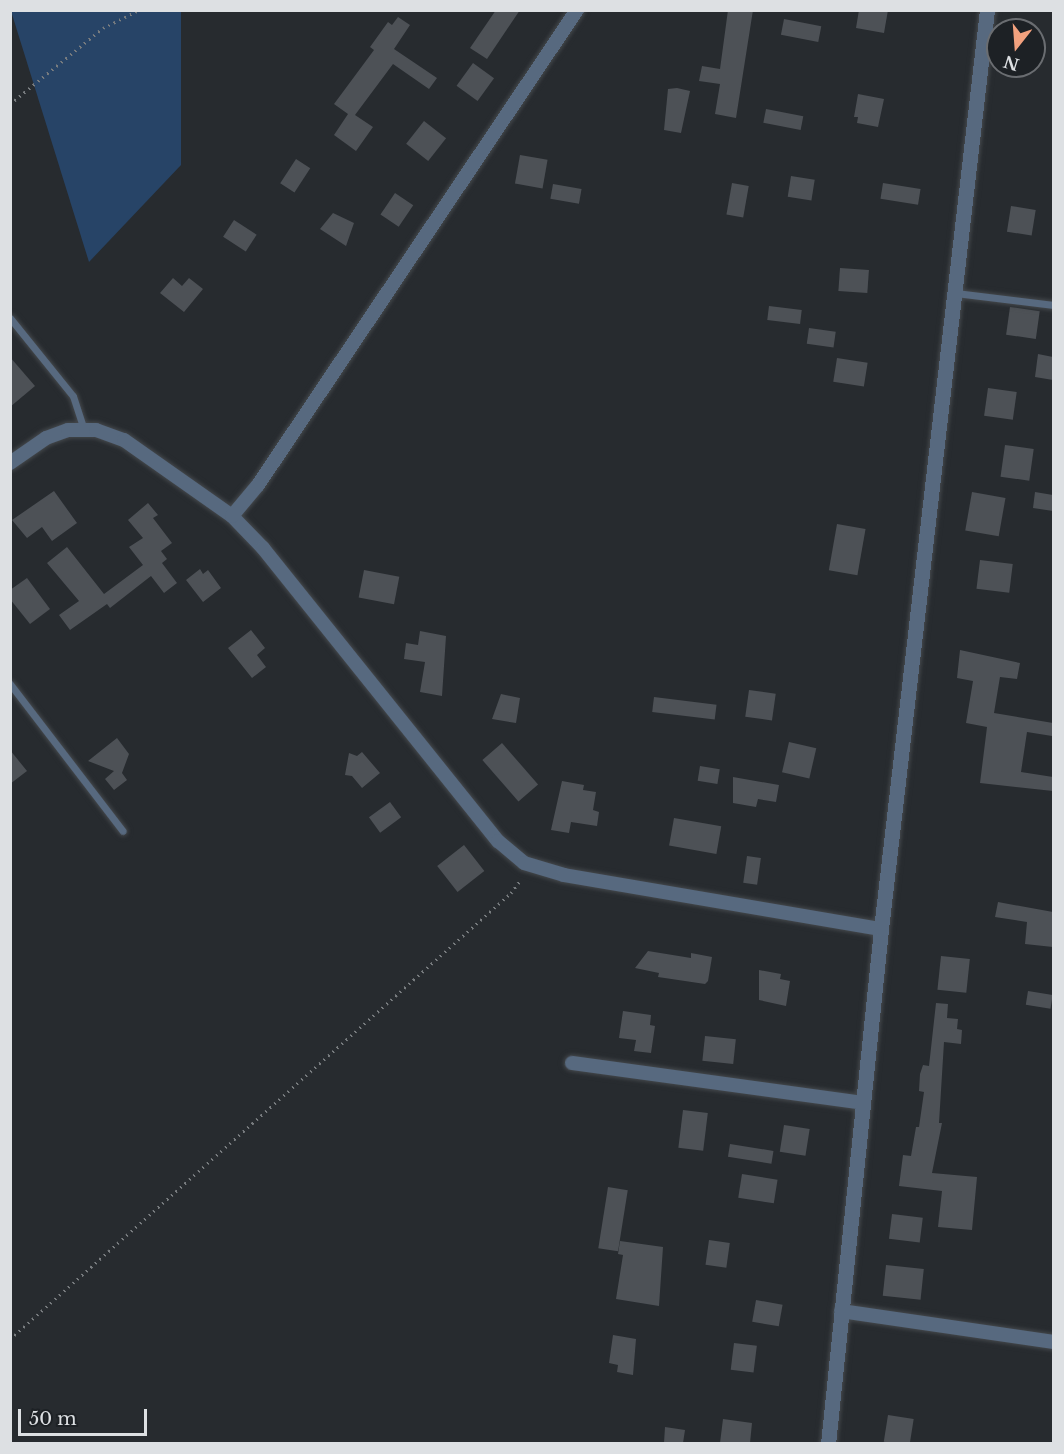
<!DOCTYPE html>
<style>
body{margin:0}
#map{position:relative;width:1064px;height:1454px;overflow:hidden;background:#272b2f;font-family:"Libre Baskerville",serif}
div>[style]{position:absolute}
[style*='--x']{left:calc(var(--x)*1px);top:calc(var(--y)*1px);width:calc(var(--w)*1px);rotate:calc(var(--a)*1deg)}
.green>*{inset:0;background:#274467}
.building>*{inset:0;background:#4d5156;transform-origin:0 0}
.path>*{height:3px;margin-top:-1.5px;transform-origin:0;background:repeating-linear-gradient(90deg,#787c7f 0 1.5px,transparent 0 6px)}
.roads{filter:drop-shadow(0 0 2px #44484c) drop-shadow(0 0 2px #44484c)}
.service>*{height:7px;margin:-3.5px;padding:0 3.5px;transform-origin:3.5px;border-radius:3.5px;background:#57697f}
.minor>*{height:14px;margin:-7px;padding:0 7px;transform-origin:7px;border-radius:7px;background:#57697f}
.tertiary>*{height:15px;margin:-7.5px;padding:0 7.5px;transform-origin:7.5px;border-radius:7.5px;background:#57697f}
span{translate:-50% -50%;white-space:nowrap;text-align:center;line-height:1.15;-webkit-text-stroke:4.5px #1d2125;paint-order:stroke}
.frame{position:absolute;inset:0;border:12px solid #dde0e3;pointer-events:none}
.north{position:absolute;left:986px;top:18px;width:60px;height:60px;box-sizing:border-box;background:#1d2125;border:2px solid #6a6d71;border-radius:50%;rotate:197deg;font-size:16px;font-weight:700;line-height:24px;text-align:center;color:#dde0e3}
.north::after{content:'';display:block;margin:auto;width:21px;height:27px;background:#f2a17e;clip-path:polygon(50% 0,100% 100%,50% 72%,0 100%)}
.scale{position:absolute;left:18px;top:1409px;width:129px;height:27px;box-sizing:border-box;border:3px solid #dde0e3;border-top:0;padding-left:8px;font-size:18px;line-height:21px;white-space:nowrap;color:#dde0e3;-webkit-text-stroke:4px #1d2125;paint-order:stroke}
</style>
<div id="map">
<div class="green">
<i style="clip-path:polygon(11px 11px,181px 11px,181px 165px,89px 262px)"></i>
</div>
<div class="building">
<i style="clip-path:polygon(496px 10px,520px 10px,487px 59px,470px 48px)"></i>
<i style="clip-path:polygon(728px 10px,753px 10px,736px 118px,715px 114px,720px 84px,699px 81px,702px 66px,720px 69px)"></i>
<i style="clip-path:polygon(859px 10px,888px 10px,884px 33px,856px 28px)"></i>
<i style="clip-path:polygon(398px 17px,410px 25px,394px 49px,437px 78px,429px 89px,393px 64px,355px 115px,373px 127px,356px 151px,334px 135px,348px 114px,334px 104px,374px 50px,370px 47px,388px 22px,392px 25px)"></i>
<i style="left:784px;top:19px;width:38px;height:16px;rotate:11deg"></i>
<i style="left:473px;top:63px;width:26px;height:28px;rotate:36deg"></i>
<i style="clip-path:polygon(677px 88px,690px 91px,681px 133px,664px 130px,668px 89px)"></i>
<i style="clip-path:polygon(858px 94px,884px 99px,878px 127px,857px 123px,858px 117px,854px 117px)"></i>
<i style="left:766px;top:109px;width:38px;height:14px;rotate:11deg"></i>
<i style="left:424px;top:121px;width:28px;height:29px;rotate:38deg"></i>
<i style="left:520px;top:155px;width:28px;height:29px;rotate:10deg"></i>
<i style="left:296px;top:159px;width:17px;height:29px;rotate:33deg"></i>
<i style="left:791px;top:176px;width:24px;height:21px;rotate:9deg"></i>
<i style="left:732px;top:183px;width:17px;height:32px;rotate:10deg"></i>
<i style="left:883px;top:183px;width:38px;height:16px;rotate:9deg"></i>
<i style="left:553px;top:184px;width:29px;height:15px;rotate:10deg"></i>
<i style="left:395px;top:193px;width:22px;height:26px;rotate:34deg"></i>
<i style="left:1011px;top:206px;width:25px;height:26px;rotate:9deg"></i>
<i style="clip-path:polygon(333px 213px,354px 223px,346px 246px,320px 229px)"></i>
<i style="left:234px;top:220px;width:27px;height:20px;rotate:33deg"></i>
<i style="left:840px;top:268px;width:29px;height:23px;rotate:4deg"></i>
<i style="clip-path:polygon(173px 278px,182px 286px,189px 278px,203px 289px,184px 312px,160px 293px)"></i>
<i style="left:769px;top:306px;width:33px;height:14px;rotate:7deg"></i>
<i style="left:1010px;top:307px;width:30px;height:28px;rotate:8deg"></i>
<i style="left:809px;top:328px;width:27px;height:16px;rotate:8deg"></i>
<i style="clip-path:polygon(1038px 354px,1053px 357px,1053px 380px,1035px 377px)"></i>
<i style="clip-path:polygon(10px 357px,35px 386px,10px 407px)"></i>
<i style="left:837px;top:358px;width:31px;height:24px;rotate:9deg"></i>
<i style="left:988px;top:388px;width:29px;height:28px;rotate:8deg"></i>
<i style="left:1005px;top:445px;width:29px;height:32px;rotate:8deg"></i>
<i style="clip-path:polygon(54px 491px,77px 523px,52px 541px,42px 527px,27px 538px,12px 520px)"></i>
<i style="left:972px;top:492px;width:34px;height:39px;rotate:10deg"></i>
<i style="clip-path:polygon(1035px 492px,1053px 495px,1053px 511px,1033px 508px)"></i>
<i style="clip-path:polygon(148px 503px,158px 515px,153px 518px,172px 543px,161px 551px,167px 559px,162px 563px,177px 583px,164px 593px,151px 576px,110px 608px,107px 604px,70px 630px,59px 615px,79px 601px,47px 563px,67px 547px,104px 594px,143px 565px,129px 547px,143px 538px,128px 520px)"></i>
<i style="left:837px;top:524px;width:29px;height:47px;rotate:10deg"></i>
<i style="left:980px;top:560px;width:33px;height:29px;rotate:7deg"></i>
<i style="clip-path:polygon(200px 569px,203px 574px,208px 570px,221px 588px,203px 602px,186px 580px)"></i>
<i style="left:364px;top:570px;width:36px;height:28px;rotate:11deg"></i>
<i style="clip-path:polygon(27px 578px,50px 609px,30px 624px,10px 599px,10px 590px)"></i>
<i style="clip-path:polygon(251px 630px,265px 648px,257px 655px,266px 667px,252px 678px,228px 648px)"></i>
<i style="clip-path:polygon(420px 631px,446px 636px,442px 696px,420px 692px,425px 662px,404px 659px,406px 643px,418px 645px)"></i>
<i style="clip-path:polygon(960px 650px,1020px 663px,1017px 679px,1000px 677px,994px 713px,1053px 723px,1052px 736px,1027px 732px,1021px 772px,1053px 777px,1053px 791px,980px 783px,987px 727px,966px 723px,973px 681px,957px 678px)"></i>
<i style="left:749px;top:690px;width:27px;height:27px;rotate:8deg"></i>
<i style="clip-path:polygon(501px 694px,520px 698px,516px 723px,492px 719px)"></i>
<i style="left:654px;top:697px;width:63px;height:15px;rotate:7deg"></i>
<i style="clip-path:polygon(117px 738px,129px 754px,122px 773px,127px 780px,114px 790px,105px 779px,114px 771px,88px 761px)"></i>
<i style="left:789px;top:742px;width:28px;height:31px;rotate:13deg"></i>
<i style="left:502px;top:743px;width:55px;height:26px;rotate:49deg"></i>
<i style="clip-path:polygon(10px 750px,27px 771px,10px 784px)"></i>
<i style="clip-path:polygon(362px 752px,380px 773px,362px 788px,352px 776px,345px 775px,349px 753px,357px 756px)"></i>
<i style="left:700px;top:766px;width:20px;height:15px;rotate:9deg"></i>
<i style="clip-path:polygon(733px 777px,779px 785px,776px 802px,758px 799px,756px 807px,733px 803px)"></i>
<i style="clip-path:polygon(562px 781px,584px 785px,583px 790px,596px 792px,593px 810px,599px 812px,597px 826px,571px 822px,569px 833px,551px 830px)"></i>
<i style="left:390px;top:802px;width:19px;height:26px;rotate:54deg"></i>
<i style="left:674px;top:818px;width:48px;height:28px;rotate:10deg"></i>
<i style="left:464px;top:845px;width:33px;height:34px;rotate:52deg"></i>
<i style="left:747px;top:856px;width:14px;height:27px;rotate:8deg"></i>
<i style="clip-path:polygon(998px 902px,1053px 912px,1053px 947px,1025px 944px,1027px 922px,995px 917px)"></i>
<i style="clip-path:polygon(648px 951px,691px 958px,691px 953px,712px 957px,708px 981px,705px 984px,658px 977px,659px 973px,635px 968px)"></i>
<i style="left:941px;top:956px;width:29px;height:34px;rotate:6deg"></i>
<i style="clip-path:polygon(759px 970px,781px 974px,780px 979px,790px 981px,786px 1006px,759px 1000px)"></i>
<i style="left:1028px;top:991px;width:25px;height:14px;rotate:9deg"></i>
<i style="clip-path:polygon(936px 1003px,948px 1004px,947px 1018px,958px 1019px,957px 1029px,962px 1030px,961px 1044px,944px 1042px,939px 1123px,942px 1123px,932px 1173px,977px 1177px,972px 1230px,938px 1227px,942px 1191px,899px 1186px,903px 1155px,911px 1156px,916px 1127px,919px 1127px,924px 1092px,919px 1091px,920px 1074px,923px 1065px,929px 1066px)"></i>
<i style="clip-path:polygon(623px 1011px,651px 1015px,650px 1025px,655px 1026px,651px 1053px,634px 1051px,636px 1040px,619px 1038px)"></i>
<i style="left:705px;top:1036px;width:31px;height:25px;rotate:6deg"></i>
<i style="left:683px;top:1110px;width:25px;height:38px;rotate:7deg"></i>
<i style="left:784px;top:1125px;width:26px;height:27px;rotate:9deg"></i>
<i style="left:730px;top:1144px;width:44px;height:13px;rotate:9deg"></i>
<i style="left:742px;top:1174px;width:36px;height:24px;rotate:9deg"></i>
<i style="left:608px;top:1187px;width:20px;height:62px;rotate:9deg"></i>
<i style="left:892px;top:1214px;width:31px;height:25px;rotate:7deg"></i>
<i style="left:709px;top:1240px;width:21px;height:25px;rotate:8deg"></i>
<i style="clip-path:polygon(620px 1241px,663px 1247px,659px 1306px,616px 1299px,623px 1255px,618px 1254px)"></i>
<i style="left:886px;top:1265px;width:38px;height:31px;rotate:6deg"></i>
<i style="left:756px;top:1300px;width:27px;height:22px;rotate:10deg"></i>
<i style="clip-path:polygon(613px 1335px,636px 1339px,633px 1375px,617px 1372px,618px 1365px,609px 1363px)"></i>
<i style="left:734px;top:1343px;width:23px;height:27px;rotate:7deg"></i>
<i style="left:888px;top:1415px;width:26px;height:27px;rotate:9deg"></i>
<i style="clip-path:polygon(723px 1419px,752px 1423px,750px 1443px,720px 1443px)"></i>
<i style="clip-path:polygon(665px 1427px,685px 1430px,683px 1443px,664px 1443px)"></i>
</div>
<div class="path">
<i style="--x:10;--y:104;--w:120;--a:-39.3"></i>
<i style="--x:103;--y:28;--w:40;--a:-26.6"></i>
<i style="--x:10;--y:1339;--w:671;--a:-41.68"></i>
<i style="--x:511;--y:893;--w:17;--a:-54"></i>
</div>
<div class="roads">
<div class="service">
<i style="--x:955;--y:293;--w:100;--a:6.9"></i>
<i style="--x:10;--y:318;--w:100;--a:51.1"></i>
<i style="--x:73;--y:396;--w:35;--a:72"></i>
<i style="--x:10;--y:684;--w:185;--a:52.5"></i>
</div>
<div class="minor">
<i style="--x:10;--y:463;--w:44;--a:-34.8"></i>
<i style="--x:46;--y:438;--w:23;--a:-20"></i>
<i style="--x:68;--y:430;--w:28;--a:0"></i>
<i style="--x:96;--y:430;--w:30;--a:20"></i>
<i style="--x:124;--y:440;--w:132;--a:35.1"></i>
<i style="--x:232;--y:516;--w:45;--a:45.9"></i>
<i style="--x:263;--y:548;--w:376;--a:51.3"></i>
<i style="--x:498;--y:841;--w:34;--a:40"></i>
<i style="--x:524;--y:863;--w:42;--a:16.7"></i>
<i style="--x:564;--y:875;--w:322;--a:9.7"></i>
<i style="--x:232;--y:516;--w:40;--a:-50"></i>
<i style="--x:258;--y:485;--w:572;--a:-56.12"></i>
<i style="--x:572;--y:1063;--w:294;--a:7.8"></i>
<i style="--x:841;--y:1311;--w:215;--a:8.3"></i>
</div>
<div class="tertiary">
<i style="--x:828;--y:1444;--w:518;--a:-84.12"></i>
<i style="--x:881;--y:929;--w:925;--a:-83.42"></i>
</div>
</div>
<div class="frame"></div>
<div class="north">N</div>
<div class="scale">50 m</div>
</div>
